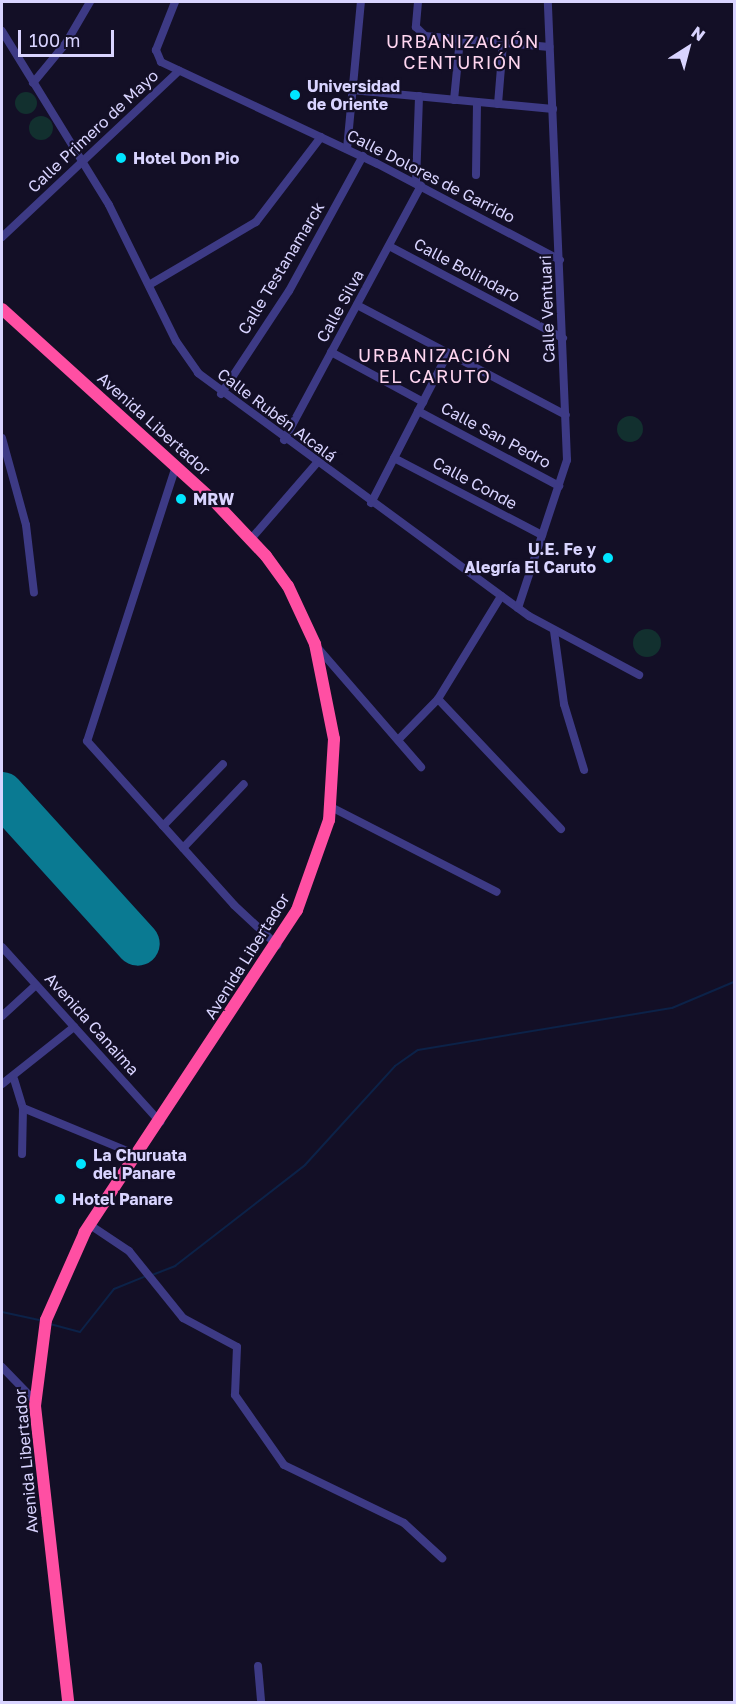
<!DOCTYPE html>
<meta charset="utf-8">
<style>
body{margin:0}
#map{position:relative;width:736px;height:1704px;overflow:hidden;background:#130f26;font-family:"Golos Text",sans-serif}
div>[style]{position:absolute}
[style*='--x']{left:calc(var(--x)*1px);top:calc(var(--y)*1px);width:calc(var(--w)*1px);rotate:calc(var(--a)*1deg)}
.green>*{inset:0;background:#12302f}
.round{border-radius:50%}
.stream>*{height:2px;margin:-1px;padding:0 1px;transform-origin:1px;border-radius:1px;background:#0c2248}
.runway>*{height:44px;margin:-22px;padding:0 22px;transform-origin:22px;border-radius:22px;background:#0a7a92}
.minor>*{height:8px;margin:-4px;padding:0 4px;transform-origin:4px;border-radius:4px;background:#3d3a85}
.highway>*{height:12px;margin:-6px;padding:0 6px;transform-origin:6px;border-radius:6px;background:#ff4fa3}
.dots>*{width:16px;height:16px;translate:-50% -50%;box-sizing:border-box;border:3px solid #130f26;border-radius:50%}
span{translate:-50% -50%;white-space:nowrap;text-align:center;line-height:1.15;-webkit-text-stroke:4.5px #130f26;paint-order:stroke}
.poi-label{font-size:16px;color:#d9d4ff;font-weight:700}
.left{translate:0 -50%;text-align:left}
.right{translate:-100% -50%;text-align:right}
.street-label{font-size:16px;color:#d9d4ff}
.neighbourhood-label{font-size:18px;color:#ffd6f0;letter-spacing:1.5px}
.frame{position:absolute;inset:0;border:3px solid #d9d4ff;pointer-events:none}
.north{position:absolute;left:658px;top:18px;width:60px;height:60px;-webkit-text-stroke:4px #130f26;paint-order:stroke;rotate:36deg;font-size:16px;font-weight:700;line-height:24px;text-align:center;color:#d9d4ff}
.north::after{content:'';display:block;margin:auto;width:21px;height:27px;background:#d9d4ff;clip-path:polygon(50% 0,100% 100%,50% 72%,0 100%)}
.scale{position:absolute;left:18px;top:30px;width:96px;height:27px;box-sizing:border-box;border:3px solid #d9d4ff;border-top:0;padding-left:8px;font-size:18px;line-height:21px;white-space:nowrap;color:#d9d4ff;-webkit-text-stroke:4px #130f26;paint-order:stroke}
</style>
<div id="map">
<div class="green">
<i class="round" style="left:15px;top:92px;width:22px;height:22px"></i>
<i class="round" style="left:29px;top:116px;width:24px;height:24px"></i>
<i class="round" style="left:617px;top:416px;width:26px;height:26px"></i>
<i class="round" style="left:633px;top:629px;width:28px;height:28px"></i>
</div>
<div class="stream">
<i style="--x:152;--y:1275;--w:25;--a:-21"></i>
<i style="--x:175;--y:1266;--w:165;--a:-37.8"></i>
<i style="--x:305;--y:1165;--w:134;--a:-47.7"></i>
<i style="--x:395;--y:1066;--w:28;--a:-35"></i>
<i style="--x:418;--y:1050;--w:257;--a:-9.4"></i>
<i style="--x:672;--y:1008;--w:67;--a:-22.8"></i>
<i style="--x:2;--y:1312;--w:38;--a:12"></i>
<i style="--x:50;--y:1324;--w:31;--a:15"></i>
<i style="--x:80;--y:1332;--w:55;--a:-51.7"></i>
<i style="--x:114;--y:1289;--w:35;--a:-22"></i>
</div>
<div class="runway">
<i style="--x:2;--y:794;--w:202;--a:47.8"></i>
</div>
<div class="minor">
<i style="--x:175;--y:2;--w:52;--a:111.6"></i>
<i style="--x:156;--y:50;--w:13;--a:67"></i>
<i style="--x:161;--y:62;--w:238;--a:25.2"></i>
<i style="--x:376;--y:163;--w:208;--a:27.8"></i>
<i style="--x:418;--y:2;--w:25;--a:95"></i>
<i style="--x:416;--y:27;--w:13;--a:45"></i>
<i style="--x:425;--y:36;--w:125;--a:5"></i>
<i style="--x:2;--y:31;--w:204;--a:58.4"></i>
<i style="--x:109;--y:205;--w:152;--a:63.8"></i>
<i style="--x:176;--y:341;--w:39;--a:55"></i>
<i style="--x:198;--y:373;--w:411;--a:36.3"></i>
<i style="--x:529;--y:616;--w:125;--a:28.2"></i>
<i style="--x:33;--y:83;--w:52;--a:-50.5"></i>
<i style="--x:66;--y:43;--w:48;--a:-59.7"></i>
<i style="--x:352;--y:90;--w:202;--a:5.4"></i>
<i style="--x:454;--y:100;--w:61;--a:-84.4"></i>
<i style="--x:498;--y:104;--w:61;--a:-85.3"></i>
<i style="--x:347;--y:149;--w:148;--a:-84.6"></i>
<i style="--x:476;--y:175;--w:73;--a:-89.2"></i>
<i style="--x:416;--y:183;--w:87;--a:-88"></i>
<i style="--x:2;--y:237;--w:243;--a:-43.2"></i>
<i style="--x:389;--y:246;--w:197;--a:27.9"></i>
<i style="--x:149;--y:285;--w:124;--a:-30.5"></i>
<i style="--x:256;--y:222;--w:107;--a:-52.6"></i>
<i style="--x:357;--y:305;--w:236;--a:27.8"></i>
<i style="--x:331;--y:352;--w:105;--a:28.5"></i>
<i style="--x:221;--y:394;--w:123;--a:-56.6"></i>
<i style="--x:289;--y:291;--w:154;--a:-61.3"></i>
<i style="--x:418;--y:411;--w:160;--a:28"></i>
<i style="--x:2;--y:438;--w:90;--a:74.6"></i>
<i style="--x:26;--y:525;--w:68;--a:83.3"></i>
<i style="--x:284;--y:440;--w:289;--a:-61.7"></i>
<i style="--x:394;--y:458;--w:167;--a:27.5"></i>
<i style="--x:176;--y:466;--w:289;--a:107.9"></i>
<i style="--x:87;--y:741;--w:220;--a:48.1"></i>
<i style="--x:234;--y:905;--w:59;--a:42.9"></i>
<i style="--x:371;--y:503;--w:169;--a:-62.8"></i>
<i style="--x:251;--y:539;--w:99;--a:-49.1"></i>
<i style="--x:518;--y:608;--w:156;--a:-71.7"></i>
<i style="--x:567;--y:460;--w:458;--a:-92.4"></i>
<i style="--x:554;--y:631;--w:74;--a:82.2"></i>
<i style="--x:564;--y:704;--w:69;--a:73.1"></i>
<i style="--x:317;--y:647;--w:159;--a:49.1"></i>
<i style="--x:438;--y:699;--w:179;--a:46.6"></i>
<i style="--x:398;--y:740;--w:57;--a:-45.7"></i>
<i style="--x:438;--y:699;--w:121;--a:-58.5"></i>
<i style="--x:331;--y:807;--w:186;--a:27.1"></i>
<i style="--x:163;--y:826;--w:86;--a:-45.9"></i>
<i style="--x:183;--y:848;--w:88;--a:-46.4"></i>
<i style="--x:2;--y:947;--w:236;--a:47.9"></i>
<i style="--x:2;--y:1016;--w:46;--a:-42.4"></i>
<i style="--x:14;--y:1079;--w:30;--a:73"></i>
<i style="--x:23;--y:1108;--w:46;--a:91.2"></i>
<i style="--x:2;--y:1084;--w:92;--a:-38.4"></i>
<i style="--x:23;--y:1108;--w:123;--a:22.4"></i>
<i style="--x:90;--y:1225;--w:47;--a:33.7"></i>
<i style="--x:129;--y:1251;--w:86;--a:51.1"></i>
<i style="--x:183;--y:1318;--w:61;--a:28.2"></i>
<i style="--x:237;--y:1347;--w:48;--a:92.4"></i>
<i style="--x:235;--y:1395;--w:85;--a:55"></i>
<i style="--x:284;--y:1465;--w:133;--a:25.8"></i>
<i style="--x:404;--y:1523;--w:52;--a:42.6"></i>
<i style="--x:2;--y:1367;--w:47;--a:45.9"></i>
<i style="--x:258;--y:1666;--w:36;--a:85"></i>
</div>
<div class="highway">
<i style="--x:2;--y:309;--w:285;--a:42.2"></i>
<i style="--x:213;--y:500;--w:77;--a:46.6"></i>
<i style="--x:266;--y:556;--w:37;--a:54"></i>
<i style="--x:288;--y:586;--w:64;--a:65"></i>
<i style="--x:315;--y:644;--w:97;--a:78.7"></i>
<i style="--x:334;--y:739;--w:81;--a:93.5"></i>
<i style="--x:329;--y:820;--w:96;--a:109.6"></i>
<i style="--x:297;--y:910;--w:386;--a:123.4"></i>
<i style="--x:85;--y:1232;--w:96;--a:113.9"></i>
<i style="--x:46;--y:1320;--w:87;--a:97.3"></i>
<i style="--x:35;--y:1406;--w:298;--a:83.6"></i>
</div>
<div class="dots">
<i style="left:295px;top:95px;background:#00e5ff"></i>
<i style="left:121px;top:158px;background:#00e5ff"></i>
<i style="left:181px;top:499px;background:#00e5ff"></i>
<i style="left:608px;top:558px;background:#00e5ff"></i>
<i style="left:81px;top:1164px;background:#00e5ff"></i>
<i style="left:60px;top:1199px;background:#00e5ff"></i>
</div>
<div class="poi-label">
<span class="left" style="left:307px;top:95px">Universidad<br>de Oriente</span>
<span class="left" style="left:133px;top:158px">Hotel Don Pio</span>
<span class="left" style="left:193px;top:499px">MRW</span>
<span class="right" style="left:596px;top:558px">U.E. Fe y<br>Alegría El Caruto</span>
<span class="left" style="left:93px;top:1164px">La Churuata<br>del Panare</span>
<span class="left" style="left:72px;top:1199px">Hotel Panare</span>
</div>
<div class="street-label">
<span style="left:93px;top:131px;rotate:-43deg">Calle Primero de Mayo</span>
<span style="left:431px;top:176px;rotate:27deg">Calle Dolores de Garrido</span>
<span style="left:281px;top:268px;rotate:-59deg">Calle Testanamarck</span>
<span style="left:467px;top:270px;rotate:28deg">Calle Bolindaro</span>
<span style="left:340px;top:306px;rotate:-61deg">Calle Silva</span>
<span style="left:547px;top:309px;rotate:-92deg">Calle Ventuari</span>
<span style="left:277px;top:415px;rotate:37deg">Calle Rubén Alcalá</span>
<span style="left:154px;top:424px;rotate:42deg">Avenida Libertador</span>
<span style="left:496px;top:435px;rotate:28deg">Calle San Pedro</span>
<span style="left:475px;top:483px;rotate:28deg">Calle Conde</span>
<span style="left:247px;top:956px;rotate:-58deg">Avenida Libertador</span>
<span style="left:92px;top:1024px;rotate:48deg">Avenida Canaima</span>
<span style="left:26px;top:1461px;rotate:-95deg">Avenida Libertador</span>
</div>
<div class="neighbourhood-label">
<span style="left:463px;top:52px">URBANIZACIÓN<br>CENTURIÓN</span>
<span style="left:435px;top:366px">URBANIZACIÓN<br>EL CARUTO</span>
</div>
<div class="frame"></div>
<div class="north">N</div>
<div class="scale">100 m</div>
</div>
